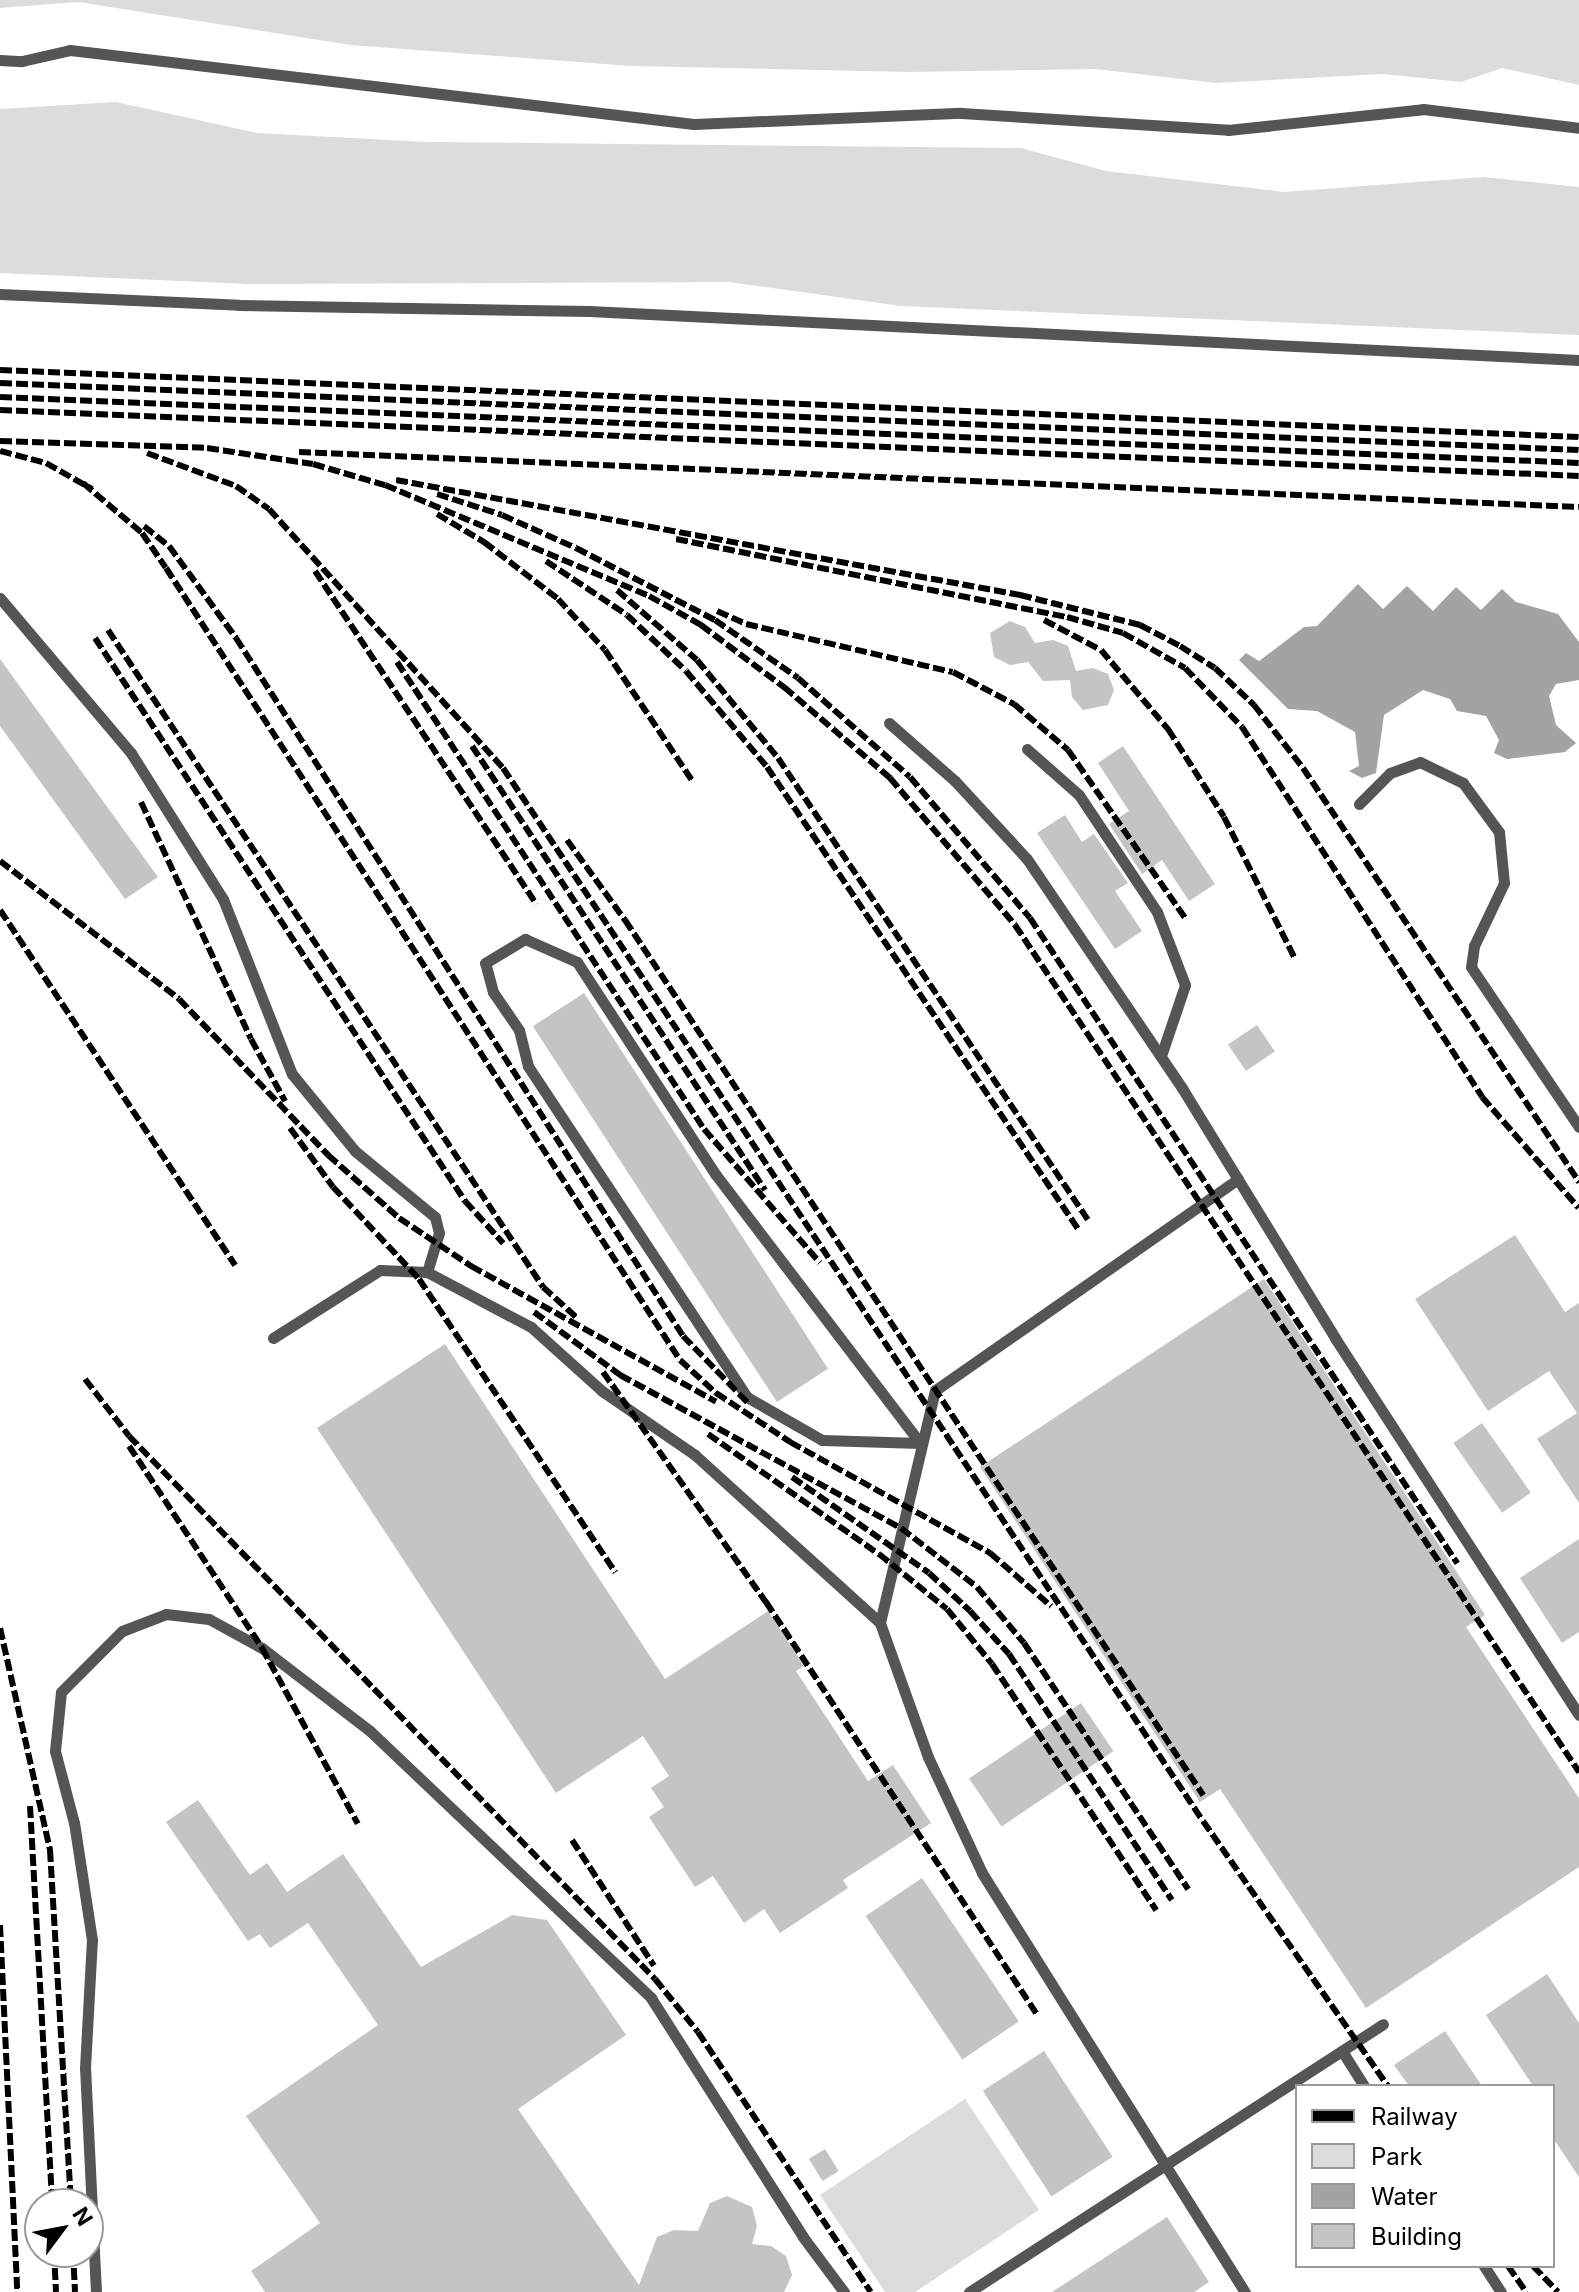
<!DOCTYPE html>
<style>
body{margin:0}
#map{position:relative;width:1579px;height:2292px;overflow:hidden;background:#fff;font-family:Inter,sans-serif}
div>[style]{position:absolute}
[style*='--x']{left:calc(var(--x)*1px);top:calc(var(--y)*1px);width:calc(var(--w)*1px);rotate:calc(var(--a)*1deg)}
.green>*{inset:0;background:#dcdcdc}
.water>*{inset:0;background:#a3a3a3}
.building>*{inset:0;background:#c4c4c4;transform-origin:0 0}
.service>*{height:11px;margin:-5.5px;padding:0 5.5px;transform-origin:5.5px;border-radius:5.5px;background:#555}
.rail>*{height:6px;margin-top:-3px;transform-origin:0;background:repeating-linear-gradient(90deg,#000 0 12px,transparent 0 16px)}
span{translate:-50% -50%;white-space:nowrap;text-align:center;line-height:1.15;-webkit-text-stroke:7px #fff;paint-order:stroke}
.legend{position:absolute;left:1295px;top:2084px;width:260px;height:184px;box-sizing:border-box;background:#fff;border:2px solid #999;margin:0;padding:10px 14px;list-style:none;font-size:24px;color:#000}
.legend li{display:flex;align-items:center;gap:16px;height:40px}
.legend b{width:40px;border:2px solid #999}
.north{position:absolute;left:24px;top:2188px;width:80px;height:80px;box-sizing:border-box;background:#fff;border:2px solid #999;border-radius:50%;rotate:58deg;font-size:22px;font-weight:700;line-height:32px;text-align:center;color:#000}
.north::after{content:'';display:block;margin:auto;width:28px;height:36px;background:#000;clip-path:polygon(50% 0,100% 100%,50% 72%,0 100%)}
</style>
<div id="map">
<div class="green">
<i style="clip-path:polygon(0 0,1579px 0,1579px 85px,1502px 68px,1461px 82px,1383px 74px,1216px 83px,1096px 69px,909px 72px,631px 66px,351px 45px,78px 2px,0 8px)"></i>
<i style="clip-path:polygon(116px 102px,257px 133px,427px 142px,1021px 148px,1106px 171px,1284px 192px,1484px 177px,1579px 187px,1579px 335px,901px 306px,729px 282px,248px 284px,0 273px,0 109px)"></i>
<i style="clip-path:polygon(965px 2099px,1039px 2210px,915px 2292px,885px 2292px,820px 2195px)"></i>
</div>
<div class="water">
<i style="clip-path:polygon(1358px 584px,1383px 609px,1407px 586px,1433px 611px,1456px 587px,1481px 610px,1502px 589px,1516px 602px,1558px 614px,1579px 642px,1579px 680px,1556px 684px,1549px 696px,1556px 725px,1576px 743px,1565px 752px,1507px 759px,1494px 753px,1499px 740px,1486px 716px,1457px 711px,1450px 699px,1423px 690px,1384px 715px,1376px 773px,1362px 778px,1349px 771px,1359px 766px,1355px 732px,1317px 711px,1288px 709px,1239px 660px,1246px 653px,1259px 661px,1304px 627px,1317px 626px)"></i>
</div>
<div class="building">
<i style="clip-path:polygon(1010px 621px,1025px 627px,1035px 643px,1053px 640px,1068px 646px,1076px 671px,1093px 668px,1108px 674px,1114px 690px,1108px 705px,1083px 710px,1072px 697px,1070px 680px,1043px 681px,1028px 662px,1010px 665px,994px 657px,990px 633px)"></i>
<i style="clip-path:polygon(0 659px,158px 877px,125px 899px,0 726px)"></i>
<i style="clip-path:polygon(1123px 746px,1215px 884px,1189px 901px,1162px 860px,1142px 874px,1109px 824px,1129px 811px,1098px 763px)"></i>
<i style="clip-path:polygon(1065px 815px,1082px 842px,1094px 834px,1128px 883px,1115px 891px,1142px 931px,1115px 949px,1037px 833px)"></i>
<i style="left:584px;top:993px;width:448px;height:61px;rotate:57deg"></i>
<i style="left:1257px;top:1025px;width:32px;height:35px;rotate:56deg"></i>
<i style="clip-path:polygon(1515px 1235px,1565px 1312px,1579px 1303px,1579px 1503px,1537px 1439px,1577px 1413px,1549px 1371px,1488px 1411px,1415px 1299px)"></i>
<i style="clip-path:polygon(1264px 1279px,1485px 1615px,1466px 1627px,1579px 1798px,1579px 1867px,1366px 2008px,1220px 1789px,1200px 1802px,980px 1467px)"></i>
<i style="clip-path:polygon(445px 1344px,665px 1679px,768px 1611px,804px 1666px,796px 1671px,868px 1781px,893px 1765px,931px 1823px,843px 1880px,848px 1888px,780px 1933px,764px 1909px,744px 1923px,713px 1876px,695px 1887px,649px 1817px,664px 1807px,651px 1788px,669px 1776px,643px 1736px,556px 1793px,317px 1428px)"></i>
<i style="left:1482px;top:1423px;width:85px;height:35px;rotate:55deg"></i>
<i style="clip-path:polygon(1579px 1539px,1579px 1632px,1562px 1643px,1520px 1578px)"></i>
<i style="left:1081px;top:1703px;width:58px;height:135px;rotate:56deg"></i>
<i style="clip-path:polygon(198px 1800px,250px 1875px,267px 1863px,287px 1892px,343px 1854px,421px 1967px,512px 1915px,547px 1920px,626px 2035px,518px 2109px,639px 2285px,657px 2237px,674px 2230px,698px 2231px,710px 2203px,727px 2196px,752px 2207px,757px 2226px,752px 2244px,771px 2246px,786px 2256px,792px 2275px,784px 2292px,265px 2292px,251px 2271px,320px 2223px,246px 2116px,378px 2025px,308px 1923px,270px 1948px,260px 1934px,248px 1941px,166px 1822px)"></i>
<i style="left:922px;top:1878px;width:173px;height:68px;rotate:56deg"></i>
<i style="clip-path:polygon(1547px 1974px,1579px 2023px,1579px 2177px,1553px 2138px,1553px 2086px,1533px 2086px,1486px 2015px)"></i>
<i style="clip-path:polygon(1445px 2031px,1482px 2086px,1409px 2086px,1394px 2065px)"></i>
<i style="left:1044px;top:2051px;width:126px;height:73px;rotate:57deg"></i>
<i style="left:825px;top:2149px;width:26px;height:19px;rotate:58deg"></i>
<i style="clip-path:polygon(1167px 2217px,1209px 2282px,1194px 2292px,1052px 2292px)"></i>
</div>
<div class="service">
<i style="--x:0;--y:60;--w:22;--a:3"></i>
<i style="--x:22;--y:61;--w:49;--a:-12.9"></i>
<i style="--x:70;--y:50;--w:628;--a:6.76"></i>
<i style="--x:694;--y:124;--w:267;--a:-2.4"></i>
<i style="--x:961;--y:113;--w:268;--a:3.6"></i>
<i style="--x:1228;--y:130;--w:196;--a:-6.1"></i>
<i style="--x:1423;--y:109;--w:157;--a:6.9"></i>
<i style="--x:0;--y:294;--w:239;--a:2.6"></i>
<i style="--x:239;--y:305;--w:350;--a:1"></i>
<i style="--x:589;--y:311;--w:991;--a:2.83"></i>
<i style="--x:0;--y:598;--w:203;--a:49.8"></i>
<i style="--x:131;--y:753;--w:173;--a:57.8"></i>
<i style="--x:223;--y:899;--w:188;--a:68.5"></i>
<i style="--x:292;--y:1074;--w:99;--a:50.7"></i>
<i style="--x:355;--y:1151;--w:104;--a:39.5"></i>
<i style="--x:435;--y:1217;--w:16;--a:76"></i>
<i style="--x:439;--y:1233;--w:41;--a:107.1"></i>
<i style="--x:889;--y:723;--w:88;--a:41.3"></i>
<i style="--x:955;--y:781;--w:106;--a:47.3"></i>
<i style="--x:1027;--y:859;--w:277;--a:55.9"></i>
<i style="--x:1182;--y:1088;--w:293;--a:58.5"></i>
<i style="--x:1335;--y:1338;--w:449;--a:57.1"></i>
<i style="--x:1027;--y:749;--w:69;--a:41.5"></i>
<i style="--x:1079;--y:795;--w:141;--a:56.3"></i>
<i style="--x:1157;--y:912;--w:78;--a:69"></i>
<i style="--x:1185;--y:985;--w:75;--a:108.7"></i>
<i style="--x:1359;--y:804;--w:44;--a:-45"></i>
<i style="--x:1390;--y:773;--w:32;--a:-20"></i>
<i style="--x:1420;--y:762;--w:48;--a:26"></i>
<i style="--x:1463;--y:783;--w:61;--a:53.7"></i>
<i style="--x:1499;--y:832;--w:51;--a:84.4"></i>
<i style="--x:1504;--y:883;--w:70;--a:115.5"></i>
<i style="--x:1474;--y:946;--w:21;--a:98"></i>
<i style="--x:1471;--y:967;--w:193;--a:56"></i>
<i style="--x:525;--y:939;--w:57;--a:23.9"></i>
<i style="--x:577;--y:962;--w:254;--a:56.9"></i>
<i style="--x:716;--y:1175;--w:337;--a:52.7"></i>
<i style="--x:920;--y:1443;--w:98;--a:-178.2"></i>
<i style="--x:822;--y:1440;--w:86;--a:-150.2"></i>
<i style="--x:747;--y:1397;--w:397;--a:-123.5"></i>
<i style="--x:528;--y:1066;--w:37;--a:-104"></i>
<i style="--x:519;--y:1030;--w:46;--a:-124.4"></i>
<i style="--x:493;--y:992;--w:30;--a:-105"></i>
<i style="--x:485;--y:963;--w:47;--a:-31"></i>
<i style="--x:1238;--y:1179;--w:369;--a:145.1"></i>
<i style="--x:935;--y:1390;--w:239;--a:103.3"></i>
<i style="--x:880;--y:1623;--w:142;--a:70.3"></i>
<i style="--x:928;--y:1757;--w:128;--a:65"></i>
<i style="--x:982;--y:1873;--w:495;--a:57.9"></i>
<i style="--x:273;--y:1338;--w:127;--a:-32.4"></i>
<i style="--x:380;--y:1270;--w:47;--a:2.4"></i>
<i style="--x:427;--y:1272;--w:118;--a:27.9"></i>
<i style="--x:531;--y:1327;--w:96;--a:42"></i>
<i style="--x:602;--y:1391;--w:113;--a:34.5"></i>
<i style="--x:695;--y:1455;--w:250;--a:42.2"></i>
<i style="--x:1342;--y:2051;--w:41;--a:57.8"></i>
<i style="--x:1484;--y:2266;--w:31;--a:57"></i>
<i style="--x:96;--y:2292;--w:224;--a:-92.8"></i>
<i style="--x:85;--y:2068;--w:128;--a:-86.9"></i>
<i style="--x:92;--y:1940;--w:118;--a:-98.7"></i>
<i style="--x:74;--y:1823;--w:74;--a:-104.8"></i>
<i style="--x:55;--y:1751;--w:59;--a:-84.2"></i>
<i style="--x:61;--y:1692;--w:86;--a:-45"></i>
<i style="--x:122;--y:1631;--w:47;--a:-21.1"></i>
<i style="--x:166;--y:1614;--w:43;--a:6.6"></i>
<i style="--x:209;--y:1619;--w:60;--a:28.7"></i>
<i style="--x:262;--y:1648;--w:136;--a:37.5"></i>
<i style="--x:370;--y:1731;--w:388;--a:43.5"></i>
<i style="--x:651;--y:1998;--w:283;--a:57.5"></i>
<i style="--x:803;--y:2237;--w:69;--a:53.3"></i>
<i style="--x:969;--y:2292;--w:493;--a:-32.9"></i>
</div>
<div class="rail">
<i style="--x:0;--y:370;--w:1580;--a:2.43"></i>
<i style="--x:0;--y:383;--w:1580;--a:2.43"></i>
<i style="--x:0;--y:397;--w:1580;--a:2.39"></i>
<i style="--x:0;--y:410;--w:1580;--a:2.39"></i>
<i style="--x:0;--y:441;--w:207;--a:1.9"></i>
<i style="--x:207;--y:448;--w:107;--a:8.6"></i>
<i style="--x:313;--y:464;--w:75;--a:16.3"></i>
<i style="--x:385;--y:485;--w:286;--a:22.8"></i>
<i style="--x:649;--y:596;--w:60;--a:29.1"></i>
<i style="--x:701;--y:625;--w:104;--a:36.8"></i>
<i style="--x:784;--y:687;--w:140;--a:40.6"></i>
<i style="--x:890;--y:778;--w:193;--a:49.6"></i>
<i style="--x:1015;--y:925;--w:1018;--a:56.34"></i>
<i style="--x:0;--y:451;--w:48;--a:14.6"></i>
<i style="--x:46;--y:463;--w:53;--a:29.5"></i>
<i style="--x:299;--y:452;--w:1281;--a:2.46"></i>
<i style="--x:147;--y:453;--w:95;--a:20.3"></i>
<i style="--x:236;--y:486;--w:40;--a:34.9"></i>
<i style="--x:269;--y:509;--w:349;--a:47.9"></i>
<i style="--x:503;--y:768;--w:1264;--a:56.39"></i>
<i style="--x:1203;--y:1821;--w:323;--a:55.1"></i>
<i style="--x:396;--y:480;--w:635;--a:10.44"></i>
<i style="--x:1020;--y:595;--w:124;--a:14"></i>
<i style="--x:1140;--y:625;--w:45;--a:27.7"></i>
<i style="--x:1180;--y:646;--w:41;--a:32.2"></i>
<i style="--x:1215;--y:668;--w:54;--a:43.5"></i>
<i style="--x:1254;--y:705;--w:80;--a:52.1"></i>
<i style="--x:1303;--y:768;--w:498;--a:56.3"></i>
<i style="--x:83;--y:483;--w:77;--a:40.3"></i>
<i style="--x:142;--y:533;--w:42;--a:55.6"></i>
<i style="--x:166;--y:568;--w:944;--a:57.02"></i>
<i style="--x:680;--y:1360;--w:49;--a:42.5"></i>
<i style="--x:716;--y:1393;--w:89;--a:33.5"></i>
<i style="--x:790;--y:1442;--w:229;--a:29"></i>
<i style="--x:990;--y:1553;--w:81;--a:41"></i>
<i style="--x:437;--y:494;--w:68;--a:17.9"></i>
<i style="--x:502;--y:515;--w:81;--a:24"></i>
<i style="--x:576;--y:548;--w:157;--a:27.4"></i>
<i style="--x:715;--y:620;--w:101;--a:34.9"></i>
<i style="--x:798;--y:678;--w:149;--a:41.5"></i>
<i style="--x:910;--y:777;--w:185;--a:49.6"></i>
<i style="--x:1030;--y:918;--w:774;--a:56.49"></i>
<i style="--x:437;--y:514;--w:55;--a:30.8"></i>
<i style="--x:484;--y:542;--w:93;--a:37.6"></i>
<i style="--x:558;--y:599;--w:69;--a:47.3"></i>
<i style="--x:605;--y:650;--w:159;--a:56.3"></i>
<i style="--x:144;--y:526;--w:32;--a:39"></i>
<i style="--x:169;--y:546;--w:114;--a:53.9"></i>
<i style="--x:236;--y:638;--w:829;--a:57.36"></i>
<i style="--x:683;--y:1336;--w:93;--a:45.9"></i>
<i style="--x:676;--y:539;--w:399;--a:11.3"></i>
<i style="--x:1067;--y:617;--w:58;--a:15.9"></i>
<i style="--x:1123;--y:633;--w:71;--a:29.4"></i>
<i style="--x:1185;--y:668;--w:82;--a:46"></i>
<i style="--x:1242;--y:727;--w:441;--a:57"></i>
<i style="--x:1482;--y:1097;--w:147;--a:48.9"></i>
<i style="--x:546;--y:561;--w:97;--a:33.7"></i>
<i style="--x:627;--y:615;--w:81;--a:43.5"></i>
<i style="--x:686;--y:671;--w:126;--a:49.8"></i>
<i style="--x:767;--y:767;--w:557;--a:56.05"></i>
<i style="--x:315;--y:571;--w:400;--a:56.4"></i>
<i style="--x:617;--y:590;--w:106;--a:41.2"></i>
<i style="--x:697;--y:660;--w:127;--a:50.4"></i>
<i style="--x:778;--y:758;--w:556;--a:56.14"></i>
<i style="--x:717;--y:611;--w:32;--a:24"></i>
<i style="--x:746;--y:624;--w:212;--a:13.1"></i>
<i style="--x:953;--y:672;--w:69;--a:27.7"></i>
<i style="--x:1014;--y:704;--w:71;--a:40.4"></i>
<i style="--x:1068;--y:750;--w:206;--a:55.1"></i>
<i style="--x:1044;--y:620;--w:64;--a:27.8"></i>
<i style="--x:1101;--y:650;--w:104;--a:49.7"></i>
<i style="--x:1168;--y:729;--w:104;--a:57.5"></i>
<i style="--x:1224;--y:817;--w:157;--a:63.4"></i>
<i style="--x:108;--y:630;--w:788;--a:56.49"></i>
<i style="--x:543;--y:1287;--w:45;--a:42.3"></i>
<i style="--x:95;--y:638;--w:674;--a:56.69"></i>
<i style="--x:465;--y:1201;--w:57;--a:47.9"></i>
<i style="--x:397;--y:662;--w:559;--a:56.68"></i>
<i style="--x:704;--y:1129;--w:177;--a:49.1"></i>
<i style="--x:472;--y:746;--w:532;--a:56.58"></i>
<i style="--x:141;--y:802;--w:261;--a:65.1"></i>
<i style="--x:251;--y:1039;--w:71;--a:61.3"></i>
<i style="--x:567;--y:840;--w:99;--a:54.1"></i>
<i style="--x:625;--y:920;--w:1049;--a:56.55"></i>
<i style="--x:0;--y:861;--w:226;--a:37.6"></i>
<i style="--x:179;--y:999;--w:216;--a:46.3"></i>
<i style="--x:328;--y:1155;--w:95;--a:41.6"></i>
<i style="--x:399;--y:1218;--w:87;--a:33.7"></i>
<i style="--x:471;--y:1266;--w:280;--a:29"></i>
<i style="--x:0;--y:910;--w:426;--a:56.5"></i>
<i style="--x:290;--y:1128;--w:73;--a:53.9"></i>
<i style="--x:333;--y:1187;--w:126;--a:46.9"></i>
<i style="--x:419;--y:1279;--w:353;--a:56.2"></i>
<i style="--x:534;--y:1312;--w:107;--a:36.2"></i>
<i style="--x:620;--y:1375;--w:320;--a:28.6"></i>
<i style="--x:901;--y:1528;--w:96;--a:37.8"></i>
<i style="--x:977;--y:1587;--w:73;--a:50"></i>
<i style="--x:1024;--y:1643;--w:296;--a:56.3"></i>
<i style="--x:603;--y:1372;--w:282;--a:54.7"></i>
<i style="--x:766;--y:1602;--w:494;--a:56.7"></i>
<i style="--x:85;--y:1379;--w:72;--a:52.3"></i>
<i style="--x:129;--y:1436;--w:756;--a:45.91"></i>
<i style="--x:655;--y:1979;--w:68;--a:50.9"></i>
<i style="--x:698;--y:2032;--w:312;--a:56.4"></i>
<i style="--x:708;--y:1434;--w:209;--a:35.1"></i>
<i style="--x:879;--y:1554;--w:87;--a:39"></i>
<i style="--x:947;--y:1609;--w:71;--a:50.7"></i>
<i style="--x:992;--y:1664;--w:296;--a:56.3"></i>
<i style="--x:129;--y:1446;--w:242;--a:56.6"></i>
<i style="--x:262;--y:1648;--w:200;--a:61.4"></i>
<i style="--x:792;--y:1477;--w:167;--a:35"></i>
<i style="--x:929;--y:1573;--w:56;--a:42.8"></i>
<i style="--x:970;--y:1611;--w:58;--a:47.8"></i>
<i style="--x:1009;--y:1654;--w:295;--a:56.5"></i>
<i style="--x:0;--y:1628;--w:228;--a:77.3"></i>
<i style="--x:50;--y:1850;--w:355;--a:86.6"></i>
<i style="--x:30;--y:1806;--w:399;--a:86.8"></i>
<i style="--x:572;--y:1840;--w:150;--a:56.9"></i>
<i style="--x:0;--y:1925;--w:367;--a:87.3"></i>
<i style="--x:54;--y:2252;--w:40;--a:87.1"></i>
<i style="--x:73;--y:2252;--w:40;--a:87.1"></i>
<i style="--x:1508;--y:2266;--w:32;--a:55"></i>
<i style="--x:1533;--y:2266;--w:36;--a:46"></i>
</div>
<ul class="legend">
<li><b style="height:10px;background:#000"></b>Railway</li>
<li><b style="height:22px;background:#dcdcdc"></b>Park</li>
<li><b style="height:22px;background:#a3a3a3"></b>Water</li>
<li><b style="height:22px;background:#c4c4c4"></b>Building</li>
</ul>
<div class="north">N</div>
</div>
